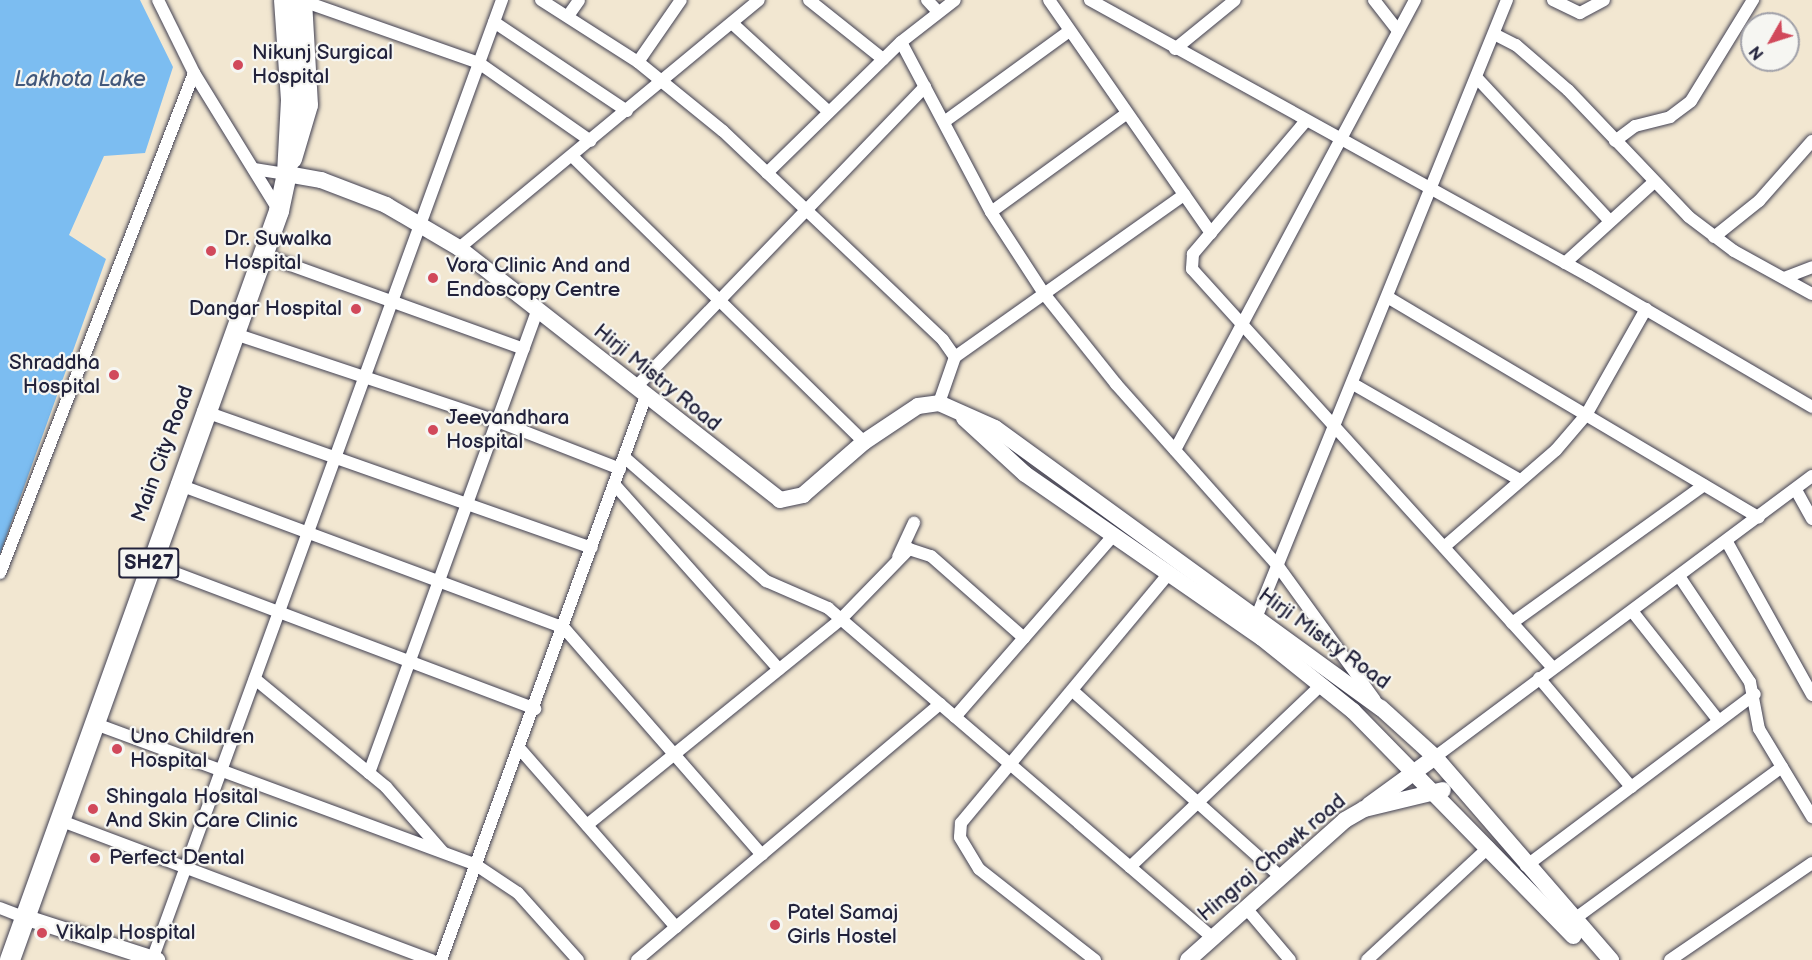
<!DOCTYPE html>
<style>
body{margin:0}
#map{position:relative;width:1812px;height:960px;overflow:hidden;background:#f2e7d1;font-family:"Balsamiq Sans",sans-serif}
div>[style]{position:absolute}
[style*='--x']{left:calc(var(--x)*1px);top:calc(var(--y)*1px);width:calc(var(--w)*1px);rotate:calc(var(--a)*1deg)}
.water>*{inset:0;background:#7cbdf1}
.roads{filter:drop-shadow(0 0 2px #414052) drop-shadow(0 0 2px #414052)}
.street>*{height:12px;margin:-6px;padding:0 6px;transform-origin:6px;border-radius:6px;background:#fff}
.secondary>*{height:16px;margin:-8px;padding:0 8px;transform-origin:8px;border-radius:8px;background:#fff}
.primary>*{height:20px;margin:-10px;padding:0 10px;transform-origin:10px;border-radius:10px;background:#fff}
.dots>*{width:16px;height:16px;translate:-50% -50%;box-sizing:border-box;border:3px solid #f6f6f2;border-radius:50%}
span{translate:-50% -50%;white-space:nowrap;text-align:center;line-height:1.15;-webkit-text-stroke:4.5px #f6f6f2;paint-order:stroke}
.shield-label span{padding:2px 4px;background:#f6f6f2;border:2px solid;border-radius:4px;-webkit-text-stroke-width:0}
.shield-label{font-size:20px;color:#22223b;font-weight:700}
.poi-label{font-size:21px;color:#22223b}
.left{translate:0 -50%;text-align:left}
.right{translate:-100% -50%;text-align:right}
.street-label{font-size:21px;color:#22223b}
.water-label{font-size:22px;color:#42587b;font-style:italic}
.north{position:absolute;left:1740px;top:12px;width:60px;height:60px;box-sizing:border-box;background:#f6f6f2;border:2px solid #a1a1a9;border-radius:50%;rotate:231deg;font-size:16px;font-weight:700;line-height:24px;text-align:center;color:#22223b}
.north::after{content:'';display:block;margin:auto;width:21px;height:27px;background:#d1495b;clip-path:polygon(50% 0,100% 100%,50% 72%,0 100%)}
</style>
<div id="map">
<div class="water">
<i style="clip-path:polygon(0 0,140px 0,173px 67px,145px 153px,104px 156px,69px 235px,106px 259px,0 554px)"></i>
</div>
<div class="roads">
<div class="street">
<i style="--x:158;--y:0;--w:81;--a:63.7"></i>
<i style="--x:194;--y:73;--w:162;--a:58.4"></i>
<i style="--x:541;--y:0;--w:115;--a:32.6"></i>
<i style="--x:638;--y:62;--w:109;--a:39.1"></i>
<i style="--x:723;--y:131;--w:303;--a:43.5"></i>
<i style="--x:943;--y:340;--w:21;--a:55"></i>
<i style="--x:955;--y:357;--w:49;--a:109.2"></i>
<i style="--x:809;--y:0;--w:95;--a:38.6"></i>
<i style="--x:927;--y:0;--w:16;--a:47"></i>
<i style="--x:1049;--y:0;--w:284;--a:55.2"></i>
<i style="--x:1090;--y:0;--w:570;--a:28.95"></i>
<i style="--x:1589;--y:276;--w:259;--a:30.4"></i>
<i style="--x:1374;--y:0;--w:39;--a:52"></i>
<i style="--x:1553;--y:0;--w:30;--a:26"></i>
<i style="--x:1580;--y:13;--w:27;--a:-28"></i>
<i style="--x:303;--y:1;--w:187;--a:19.4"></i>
<i style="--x:479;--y:63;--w:136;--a:34.9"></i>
<i style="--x:568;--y:16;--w:19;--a:-55"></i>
<i style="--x:494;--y:22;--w:160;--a:33.8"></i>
<i style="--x:733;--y:24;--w:130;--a:42.5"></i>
<i style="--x:1494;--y:34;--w:25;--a:27"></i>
<i style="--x:1516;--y:45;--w:69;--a:40.9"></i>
<i style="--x:1568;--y:90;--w:175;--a:46.4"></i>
<i style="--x:1689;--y:217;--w:56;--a:37.1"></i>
<i style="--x:1734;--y:251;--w:89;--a:28.9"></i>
<i style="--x:901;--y:42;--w:192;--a:62.1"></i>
<i style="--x:991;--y:212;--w:99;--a:57"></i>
<i style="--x:1045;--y:295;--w:114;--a:51.4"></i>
<i style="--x:1116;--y:384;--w:244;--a:48.3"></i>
<i style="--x:1278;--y:566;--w:165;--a:54.1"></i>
<i style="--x:1175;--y:49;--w:77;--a:-39.2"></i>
<i style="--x:638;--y:62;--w:75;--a:-55.3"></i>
<i style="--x:1477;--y:78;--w:195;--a:47.1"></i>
<i style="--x:944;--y:122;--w:153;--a:-36"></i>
<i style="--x:1304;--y:123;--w:172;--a:130.3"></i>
<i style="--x:1193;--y:254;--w:15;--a:94"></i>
<i style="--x:1192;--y:269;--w:538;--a:47.86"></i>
<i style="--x:1615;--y:141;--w:25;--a:-37"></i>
<i style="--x:1635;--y:126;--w:36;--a:-14"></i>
<i style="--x:1670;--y:117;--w:26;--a:-37"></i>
<i style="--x:1691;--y:101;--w:119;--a:-58.5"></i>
<i style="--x:572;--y:156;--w:409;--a:44.4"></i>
<i style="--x:254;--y:169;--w:33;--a:9"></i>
<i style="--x:767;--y:173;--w:187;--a:-44.4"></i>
<i style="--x:901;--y:42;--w:68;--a:-37.9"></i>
<i style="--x:991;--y:212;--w:167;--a:-36"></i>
<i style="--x:1714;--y:237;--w:58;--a:-38.7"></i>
<i style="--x:1759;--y:201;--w:80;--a:-48.5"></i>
<i style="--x:459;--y:248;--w:389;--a:-39.6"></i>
<i style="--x:263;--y:255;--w:277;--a:19.8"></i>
<i style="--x:1565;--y:263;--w:120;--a:-42.3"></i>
<i style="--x:1784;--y:278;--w:30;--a:-21"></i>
<i style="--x:1389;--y:298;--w:430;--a:30.7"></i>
<i style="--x:235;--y:334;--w:276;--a:18.4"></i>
<i style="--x:497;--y:421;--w:132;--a:21.3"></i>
<i style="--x:955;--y:357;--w:281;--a:-35.3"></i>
<i style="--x:1353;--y:384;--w:193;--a:29.9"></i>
<i style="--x:636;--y:387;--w:417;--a:-46.1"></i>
<i style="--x:203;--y:411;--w:412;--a:19.4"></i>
<i style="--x:1175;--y:450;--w:510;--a:-61.93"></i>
<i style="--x:624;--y:457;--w:189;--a:41.1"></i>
<i style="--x:766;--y:581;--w:68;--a:23.5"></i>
<i style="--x:828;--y:608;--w:507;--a:40.6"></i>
<i style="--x:177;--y:484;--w:413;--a:20.4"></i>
<i style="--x:564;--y:628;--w:301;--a:48.9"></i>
<i style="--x:614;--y:484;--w:248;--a:48.3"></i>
<i style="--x:1796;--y:490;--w:33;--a:61"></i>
<i style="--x:1727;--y:542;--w:175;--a:60.9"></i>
<i style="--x:1444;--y:547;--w:148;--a:-40.9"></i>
<i style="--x:1556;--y:450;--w:46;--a:-49.4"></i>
<i style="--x:1586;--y:415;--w:122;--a:-60.5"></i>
<i style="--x:898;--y:557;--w:38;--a:-65"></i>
<i style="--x:149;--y:563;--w:413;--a:20.7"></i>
<i style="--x:0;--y:573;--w:536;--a:-68.79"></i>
<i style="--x:1679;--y:576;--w:128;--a:56.2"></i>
<i style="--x:1750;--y:682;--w:48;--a:79.2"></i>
<i style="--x:1759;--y:729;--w:103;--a:58.9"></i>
<i style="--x:1632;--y:611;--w:140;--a:51.7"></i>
<i style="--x:1256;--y:618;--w:667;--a:-67.9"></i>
<i style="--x:1512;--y:623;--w:236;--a:-35.7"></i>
<i style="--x:1539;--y:678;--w:143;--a:49.8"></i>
<i style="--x:255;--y:679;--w:170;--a:39.5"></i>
<i style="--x:386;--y:787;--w:86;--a:48.8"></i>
<i style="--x:1074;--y:692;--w:276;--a:41.8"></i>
<i style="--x:955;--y:717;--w:240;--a:-48.9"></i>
<i style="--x:93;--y:723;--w:408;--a:20.3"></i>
<i style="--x:476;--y:865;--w:50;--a:33.7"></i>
<i style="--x:518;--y:893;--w:90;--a:48.2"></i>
<i style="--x:520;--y:749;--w:237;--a:48.8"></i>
<i style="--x:1435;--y:757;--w:470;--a:-36.7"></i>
<i style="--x:369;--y:773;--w:491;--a:-70"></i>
<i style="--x:59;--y:820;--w:398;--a:20.6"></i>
<i style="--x:587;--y:825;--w:327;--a:-39"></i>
<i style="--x:841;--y:619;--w:98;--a:-45.8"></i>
<i style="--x:909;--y:549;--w:23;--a:18"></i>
<i style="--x:931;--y:556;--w:124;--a:41.4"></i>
<i style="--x:1526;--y:866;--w:286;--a:-36.9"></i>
<i style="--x:1130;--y:867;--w:265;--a:-43.6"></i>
<i style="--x:0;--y:908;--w:26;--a:21"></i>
<i style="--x:1246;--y:908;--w:68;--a:49.8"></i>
<i style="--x:1573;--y:920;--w:259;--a:-36.2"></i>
<i style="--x:152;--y:960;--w:1022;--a:-69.97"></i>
<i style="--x:441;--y:960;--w:600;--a:-70.03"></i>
<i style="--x:637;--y:960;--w:397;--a:-40.2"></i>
<i style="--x:1095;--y:960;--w:147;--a:-141.9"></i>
<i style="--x:979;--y:869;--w:37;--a:-121"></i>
<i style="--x:960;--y:837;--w:14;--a:-86"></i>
<i style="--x:961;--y:823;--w:325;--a:-50.2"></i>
<i style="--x:1367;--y:960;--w:166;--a:-42.8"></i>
<i style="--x:1670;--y:960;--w:172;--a:-34.3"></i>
</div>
<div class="secondary">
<i style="--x:287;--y:174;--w:35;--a:10"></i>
<i style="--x:321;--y:180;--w:70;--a:21"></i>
<i style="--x:386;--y:205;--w:85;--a:30.5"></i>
<i style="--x:459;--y:248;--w:408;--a:38.1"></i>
<i style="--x:780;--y:500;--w:24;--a:-12"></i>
<i style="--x:803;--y:495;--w:81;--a:-41"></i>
<i style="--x:864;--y:442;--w:65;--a:-33.7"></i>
<i style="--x:918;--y:406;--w:21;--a:-8"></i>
<i style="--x:939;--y:403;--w:61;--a:24.1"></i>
<i style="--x:995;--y:428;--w:477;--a:36"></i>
<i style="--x:1381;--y:708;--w:73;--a:42.2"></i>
<i style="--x:1435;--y:757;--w:269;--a:49.1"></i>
<i style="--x:964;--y:418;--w:83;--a:42.6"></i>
<i style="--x:1025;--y:474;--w:288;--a:34.7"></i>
<i style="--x:1262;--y:638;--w:117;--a:38.7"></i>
<i style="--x:1353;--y:711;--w:315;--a:45.6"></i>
<i style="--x:1369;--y:805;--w:82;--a:-36"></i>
<i style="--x:24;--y:917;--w:140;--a:17.9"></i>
<i style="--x:1188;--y:960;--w:210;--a:-41.7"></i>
<i style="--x:1345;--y:820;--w:22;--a:-30"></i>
<i style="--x:1364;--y:809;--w:81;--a:-13.5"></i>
</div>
<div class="primary">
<i style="--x:292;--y:159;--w:56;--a:-73.5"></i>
<i style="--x:308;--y:105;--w:105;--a:-93.3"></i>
<i style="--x:10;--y:960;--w:796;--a:-70.24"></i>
<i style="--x:279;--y:211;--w:38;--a:-78"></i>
<i style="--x:287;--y:174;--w:74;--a:-86.9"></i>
<i style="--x:291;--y:100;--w:100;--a:-94"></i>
</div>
</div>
<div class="dots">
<i style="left:238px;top:65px;background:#d1495b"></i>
<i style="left:211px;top:251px;background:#d1495b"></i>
<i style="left:433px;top:278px;background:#d1495b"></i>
<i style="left:356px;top:309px;background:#d1495b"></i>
<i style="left:114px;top:375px;background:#d1495b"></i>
<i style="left:433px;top:430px;background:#d1495b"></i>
<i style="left:117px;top:749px;background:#d1495b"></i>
<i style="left:93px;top:809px;background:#d1495b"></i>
<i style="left:95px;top:858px;background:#d1495b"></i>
<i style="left:775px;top:925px;background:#d1495b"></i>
<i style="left:42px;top:933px;background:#d1495b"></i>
</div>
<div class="shield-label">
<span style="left:149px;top:563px">SH27</span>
</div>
<div class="poi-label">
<span class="left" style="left:252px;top:65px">Nikunj Surgical<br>Hospital</span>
<span class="left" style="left:224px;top:251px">Dr. Suwalka<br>Hospital</span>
<span class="left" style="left:446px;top:278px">Vora Clinic And and<br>Endoscopy Centre</span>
<span class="right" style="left:342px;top:309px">Dangar Hospital</span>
<span class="right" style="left:100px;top:375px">Shraddha<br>Hospital</span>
<span class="left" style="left:446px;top:430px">Jeevandhara<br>Hospital</span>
<span class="left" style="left:130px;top:749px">Uno Children<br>Hospital</span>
<span class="left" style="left:106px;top:809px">Shingala Hosital<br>And Skin Care Clinic</span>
<span class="left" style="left:109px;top:858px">Perfect Dental</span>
<span class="left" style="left:787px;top:925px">Patel Samaj<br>Girls Hostel</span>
<span class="left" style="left:56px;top:933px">Vikalp Hospital</span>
</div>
<div class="street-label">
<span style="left:657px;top:378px;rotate:39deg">Hirji Mistry Road</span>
<span style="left:163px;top:454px;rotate:-70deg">Main City Road</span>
<span style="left:1324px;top:639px;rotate:36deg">Hirji Mistry Road</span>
<span style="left:1272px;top:858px;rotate:-40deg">Hingraj Chowk road</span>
</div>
<div class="water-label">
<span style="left:80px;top:80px">Lakhota Lake</span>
</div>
<div class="north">N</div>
</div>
